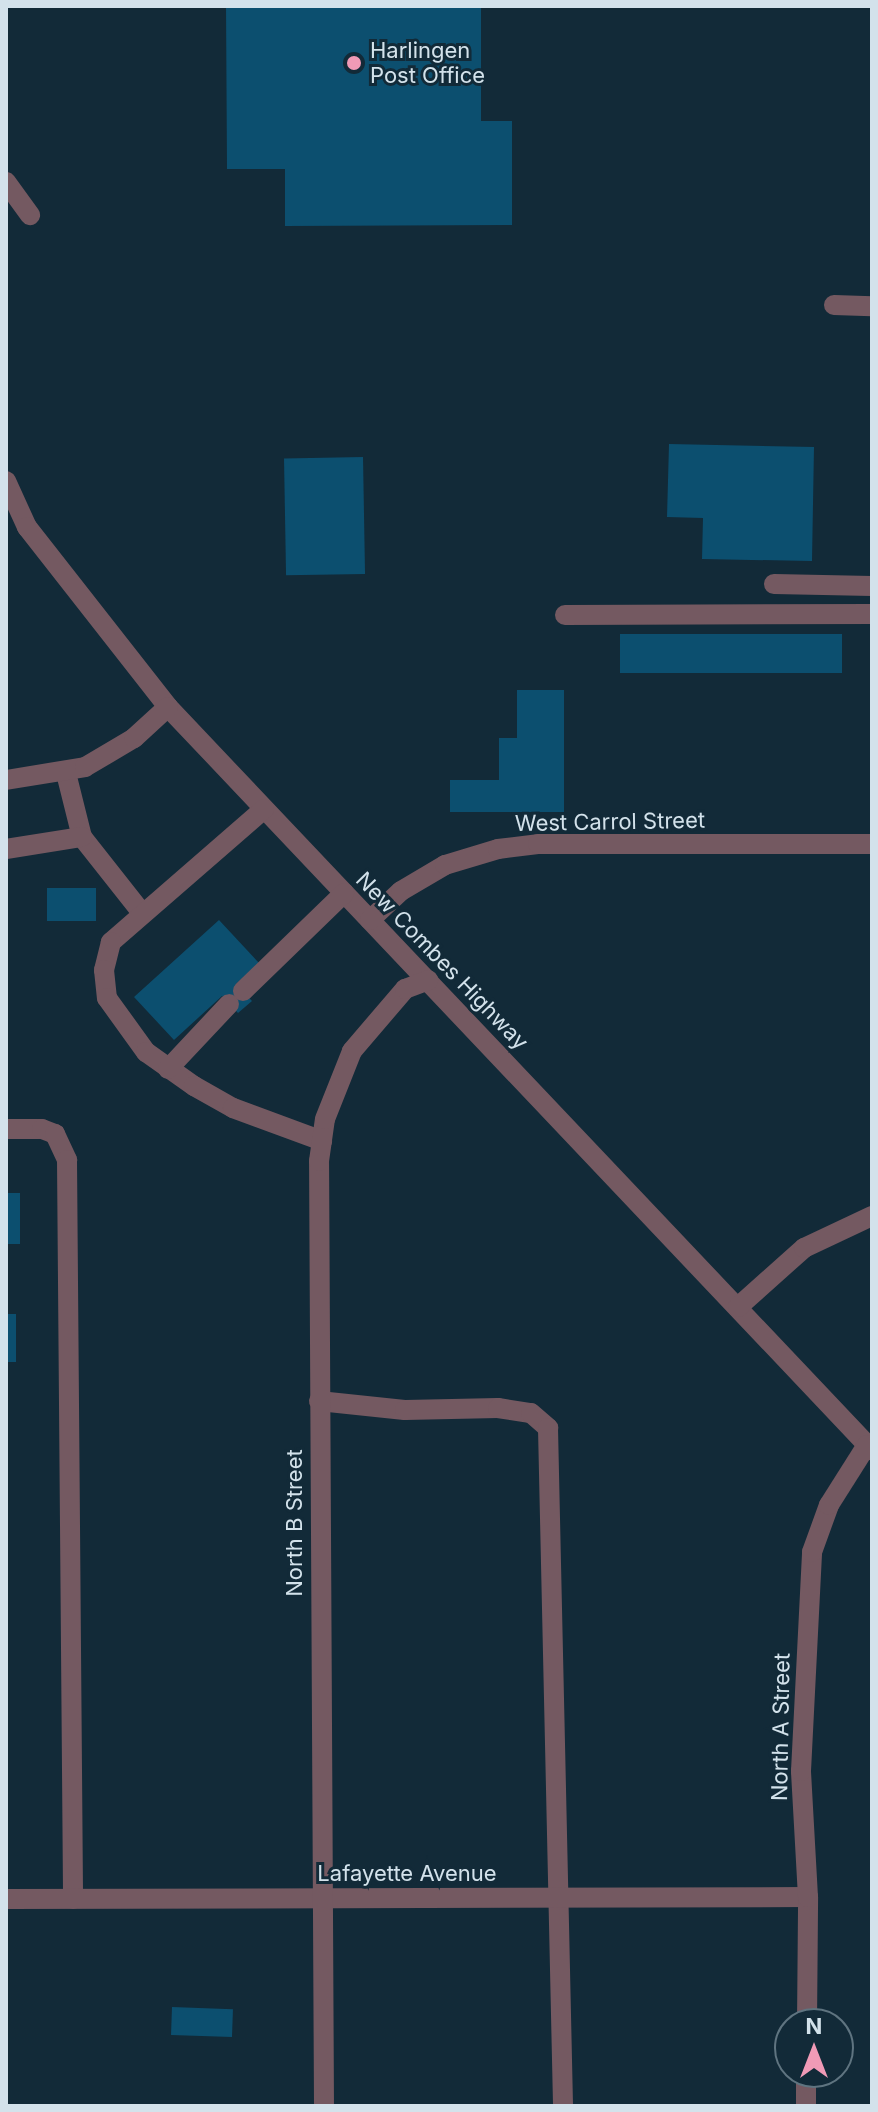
<!DOCTYPE html>
<style>
body{margin:0}
#map{position:relative;width:878px;height:2112px;overflow:hidden;background:#122a38;font-family:Inter,sans-serif}
div>[style]{position:absolute}
[style*='--x']{left:calc(var(--x)*1px);top:calc(var(--y)*1px);width:calc(var(--w)*1px);rotate:calc(var(--a)*1deg)}
.building>*{inset:0;background:#0c4f6f;transform-origin:0 0}
.minor>*{height:20px;margin:-10px;padding:0 10px;transform-origin:10px;border-radius:10px;background:#745961}
.dots>*{width:22px;height:22px;translate:-50% -50%;box-sizing:border-box;border:4px solid #122a38;border-radius:50%}
span{translate:-50% -50%;white-space:nowrap;text-align:center;line-height:1.15;-webkit-text-stroke:6px #122a38;paint-order:stroke}
.poi-label{font-size:22px;color:#d3e2eb}
.left{translate:0 -50%;text-align:left}
.street-label{font-size:22px;color:#d3e2eb}
.frame{position:absolute;inset:0;border:8px solid #d3e2eb;pointer-events:none}
.north{position:absolute;left:774px;top:2008px;width:80px;height:80px;box-sizing:border-box;background:#122a38;border:2px solid #5f7480;border-radius:50%;rotate:0deg;font-size:22px;font-weight:700;line-height:32px;text-align:center;color:#d3e2eb}
.north::after{content:'';display:block;margin:auto;width:28px;height:36px;background:#f09ab6;clip-path:polygon(50% 0,100% 100%,50% 72%,0 100%)}
</style>
<div id="map">
<div class="building">
<i style="clip-path:polygon(226px 6px,481px 6px,481px 121px,512px 121px,512px 225px,285px 226px,285px 169px,227px 169px)"></i>
<i style="clip-path:polygon(669px 444px,814px 447px,812px 561px,702px 559px,703px 518px,667px 517px)"></i>
<i style="left:363px;top:457px;width:117px;height:79px;rotate:89deg"></i>
<i style="left:620px;top:634px;width:222px;height:39px"></i>
<i style="clip-path:polygon(517px 690px,564px 690px,564px 812px,450px 812px,450px 780px,499px 780px,499px 738px,517px 738px)"></i>
<i style="left:47px;top:888px;width:49px;height:33px"></i>
<i style="clip-path:polygon(219px 920px,259px 963px,236px 984px,252px 1001px,238px 1013px,222px 996px,174px 1040px,134px 997px)"></i>
<i style="left:20px;top:1193px;width:51px;height:14px;rotate:90deg"></i>
<i style="left:6px;top:1314px;width:10px;height:48px"></i>
<i style="left:172px;top:2007px;width:61px;height:28px;rotate:2deg"></i>
</div>
<div class="minor">
<i style="--x:6;--y:182;--w:41;--a:54"></i>
<i style="--x:834;--y:305;--w:38;--a:2"></i>
<i style="--x:6;--y:481;--w:51;--a:65.5"></i>
<i style="--x:27;--y:527;--w:229;--a:51.9"></i>
<i style="--x:168;--y:707;--w:1024;--a:46.54"></i>
<i style="--x:774;--y:584;--w:98;--a:1.2"></i>
<i style="--x:565;--y:615;--w:307;--a:-0.2"></i>
<i style="--x:66;--y:773;--w:66;--a:76"></i>
<i style="--x:82;--y:837;--w:97;--a:51.7"></i>
<i style="--x:6;--y:780;--w:80;--a:-9.3"></i>
<i style="--x:85;--y:767;--w:57;--a:-30.6"></i>
<i style="--x:134;--y:738;--w:46;--a:-42.4"></i>
<i style="--x:264;--y:809;--w:203;--a:139"></i>
<i style="--x:111;--y:942;--w:29;--a:104"></i>
<i style="--x:104;--y:970;--w:28;--a:84"></i>
<i style="--x:107;--y:998;--w:67;--a:54.2"></i>
<i style="--x:146;--y:1052;--w:59;--a:35.3"></i>
<i style="--x:194;--y:1086;--w:45;--a:29.4"></i>
<i style="--x:233;--y:1108;--w:95;--a:20.3"></i>
<i style="--x:6;--y:849;--w:77;--a:-9"></i>
<i style="--x:370;--y:920;--w:42;--a:-43.1"></i>
<i style="--x:401;--y:891;--w:51;--a:-30.6"></i>
<i style="--x:445;--y:865;--w:55;--a:-16.8"></i>
<i style="--x:498;--y:849;--w:40;--a:-7.1"></i>
<i style="--x:538;--y:844;--w:334;--a:0"></i>
<i style="--x:243;--y:991;--w:141;--a:-44.1"></i>
<i style="--x:168;--y:1069;--w:89;--a:-46.8"></i>
<i style="--x:6;--y:1129;--w:36;--a:0"></i>
<i style="--x:42;--y:1129;--w:14;--a:21"></i>
<i style="--x:55;--y:1134;--w:29;--a:65"></i>
<i style="--x:67;--y:1160;--w:739;--a:89.53"></i>
<i style="--x:738;--y:1307;--w:89;--a:-41.8"></i>
<i style="--x:804;--y:1248;--w:75;--a:-25.2"></i>
<i style="--x:319;--y:1401;--w:86;--a:6"></i>
<i style="--x:405;--y:1410;--w:93;--a:-1.2"></i>
<i style="--x:498;--y:1408;--w:33;--a:9"></i>
<i style="--x:531;--y:1413;--w:23;--a:41"></i>
<i style="--x:548;--y:1428;--w:678;--a:88.73"></i>
<i style="--x:6;--y:1899;--w:802;--a:-0.14"></i>
<i style="--x:807;--y:2024;--w:127;--a:-89.5"></i>
<i style="--x:808;--y:1897;--w:126;--a:-93.2"></i>
<i style="--x:801;--y:1771;--w:219;--a:-87.1"></i>
<i style="--x:812;--y:1552;--w:50;--a:-70.1"></i>
<i style="--x:829;--y:1505;--w:71;--a:-57.7"></i>
<i style="--x:324;--y:2106;--w:945;--a:-90.3"></i>
<i style="--x:319;--y:1161;--w:42;--a:-81.9"></i>
<i style="--x:325;--y:1119;--w:73;--a:-68.3"></i>
<i style="--x:352;--y:1051;--w:82;--a:-49.5"></i>
<i style="--x:405;--y:989;--w:25;--a:-21"></i>
<i style="--x:806;--y:2106;--w:34;--a:-90"></i>
</div>
<div class="dots">
<i style="left:354px;top:63px;background:#f09ab6"></i>
</div>
<div class="poi-label">
<span class="left" style="left:370px;top:63px">Harlingen<br>Post Office</span>
</div>
<div class="street-label">
<span style="left:610px;top:822px;rotate:-1deg">West Carrol Street</span>
<span style="left:442px;top:961px;rotate:46deg">New Combes Highway</span>
<span style="left:295px;top:1523px;rotate:-90deg">North B Street</span>
<span style="left:781px;top:1727px;rotate:-89deg">North A Street</span>
<span style="left:407px;top:1874px">Lafayette Avenue</span>
</div>
<div class="frame"></div>
<div class="north">N</div>
</div>
